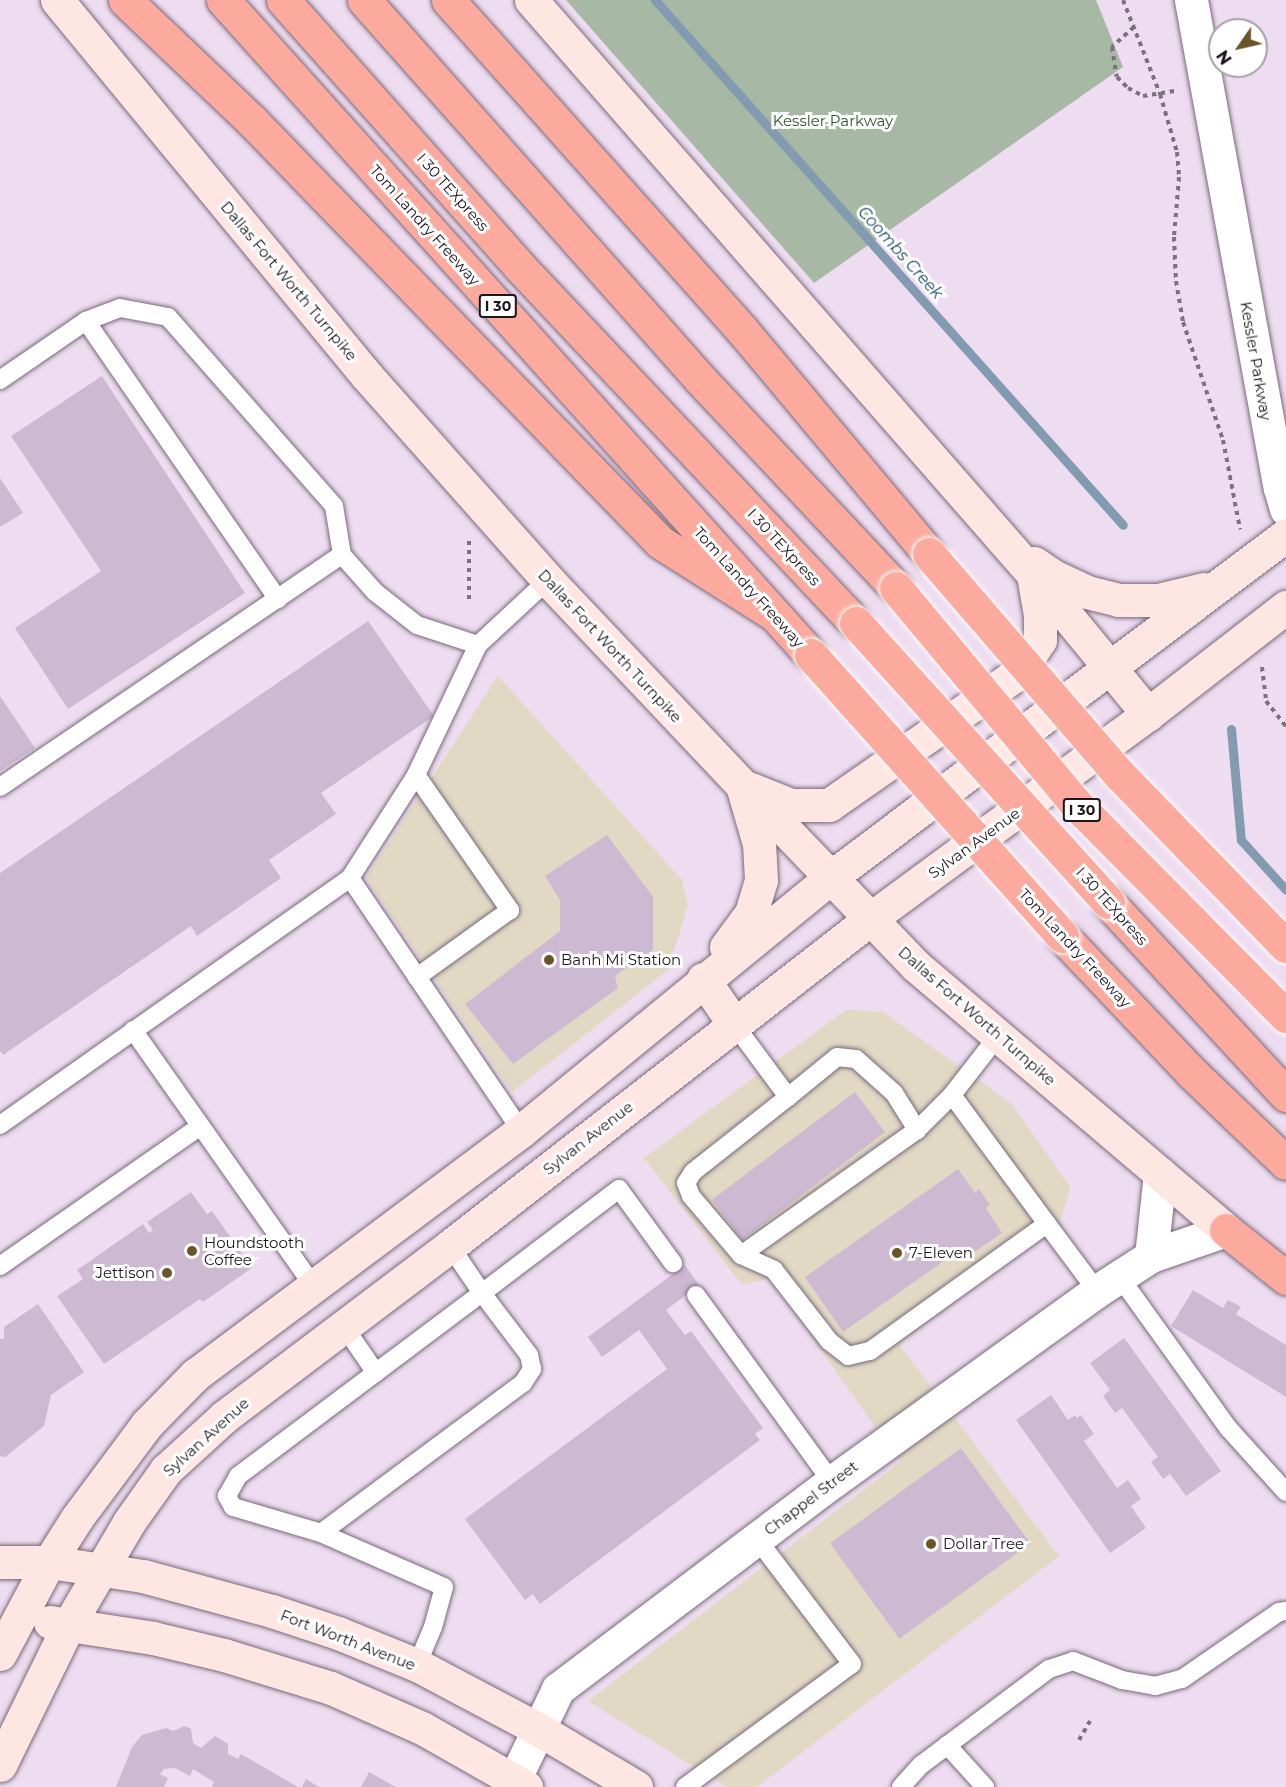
<!DOCTYPE html>
<style>
body{margin:0}
#map{position:relative;width:1286px;height:1787px;overflow:hidden;background:#eeddf0;font-family:Montserrat,sans-serif}
div>[style]{position:absolute}
[style*='--x']{left:calc(var(--x)*1px);top:calc(var(--y)*1px);width:calc(var(--w)*1px);rotate:calc(var(--a)*1deg)}
.commercial>*{inset:0;background:#e2d9c4}
.green>*{inset:0;background:#a7b8a4}
.stream>*{height:9px;margin:-4.5px;padding:0 4.5px;transform-origin:4.5px;border-radius:4.5px;background:#839bb0}
.building>*{inset:0;background:#ceb9d2;transform-origin:0 0}
.path>*{height:4px;margin-top:-2px;transform-origin:0;background:repeating-linear-gradient(90deg,#7c727e 0 4.5px,transparent 0 9px)}
.roads{filter:drop-shadow(0 0 2px #786a7b) drop-shadow(0 0 2px #786a7b)}
.service>*{height:18px;margin:-9px;padding:0 9px;transform-origin:9px;border-radius:9px;background:#fff}
.minor>*{height:33px;margin:-16.5px;padding:0 16.5px;transform-origin:16.5px;border-radius:16.5px;background:#fff}
.tertiary>*{height:33px;margin:-16.5px;padding:0 16.5px;transform-origin:16.5px;border-radius:16.5px;background:#fff}
.secondary>*{height:33px;margin:-16.5px;padding:0 16.5px;transform-origin:16.5px;border-radius:16.5px;background:#fee6e2}
.motorway>*{height:33px;margin:-16.5px;padding:0 16.5px;transform-origin:16.5px;border-radius:16.5px;background:#fcaa9d}
.bridges{filter:drop-shadow(0 0 2px #fff) drop-shadow(0 0 2px #fff)}
.motorway-bridge>*{height:33px;margin:-16.5px;padding:0 16.5px;transform-origin:16.5px;border-radius:16.5px;background:#fcaa9d}
.dots>*{width:16px;height:16px;translate:-50% -50%;box-sizing:border-box;border:3px solid #fff;border-radius:50%}
span{translate:-50% -50%;white-space:nowrap;text-align:center;line-height:1.15;-webkit-text-stroke:6px #fff;paint-order:stroke}
.shield-label span{padding:2px 4px;background:#fff;border:2px solid;border-radius:4px;-webkit-text-stroke-width:0}
.shield-label{font-size:14px;color:#1b161c;font-weight:700}
.park-label{font-size:15px;color:#34542e}
.street-label{font-size:15px;color:#1b161c}
.poi-label{font-size:15px;color:#1b161c}
.left{translate:0 -50%;text-align:left}
.right{translate:-100% -50%;text-align:right}
.water-label{font-size:16px;color:#1c4666;font-style:italic}
.north{position:absolute;left:1208px;top:18px;width:60px;height:60px;box-sizing:border-box;background:#fff;border:2px solid #a4a2a4;border-radius:50%;rotate:236deg;font-size:16px;font-weight:700;line-height:24px;text-align:center;color:#1b161c}
.north::after{content:'';display:block;margin:auto;width:21px;height:27px;background:#6a5524;clip-path:polygon(50% 0,100% 100%,50% 72%,0 100%)}
</style>
<div id="map">
<div class="commercial">
<i style="clip-path:polygon(498px 676px,682px 880px,688px 905px,668px 970px,512px 1092px,366px 878px)"></i>
<i style="clip-path:polygon(846px 1010px,883px 1012px,1012px 1104px,1070px 1187px,1059px 1226px,899px 1344px,1059px 1556px,757px 1787px,726px 1787px,588px 1701px,900px 1462px,770px 1278px,742px 1285px,644px 1158px)"></i>
</div>
<div class="green">
<i style="clip-path:polygon(566px 0,1096px 0,1123px 67px,814px 283px)"></i>
</div>
<div class="stream">
<i style="--x:655;--y:0;--w:703;--a:48.29"></i>
<i style="--x:1231;--y:729;--w:111;--a:84.9"></i>
<i style="--x:1241;--y:840;--w:67;--a:48"></i>
</div>
<div class="building">
<i style="clip-path:polygon(102px 376px,245px 593px,68px 709px,15px 628px,101px 571px,11px 436px)"></i>
<i style="clip-path:polygon(0 478px,23px 513px,0 527px)"></i>
<i style="clip-path:polygon(368px 621px,434px 716px,321px 793px,336px 814px,269px 860px,281px 878px,197px 936px,191px 926px,3px 1055px,0 1051px,0 873px)"></i>
<i style="clip-path:polygon(0 696px,35px 748px,0 771px)"></i>
<i style="clip-path:polygon(607px 835px,653px 897px,653px 950px,615px 976px,618px 988px,513px 1064px,465px 1004px,560px 931px,560px 900px,545px 876px)"></i>
<i style="left:855px;top:1092px;width:50px;height:179px;rotate:53deg"></i>
<i style="clip-path:polygon(958px 1169px,975px 1193px,979px 1189px,990px 1205px,986px 1208px,1002px 1233px,967px 1257px,961px 1249px,843px 1332px,805px 1277px)"></i>
<i style="clip-path:polygon(191px 1192px,207px 1214px,212px 1211px,252px 1268px,203px 1302px,200px 1299px,104px 1364px,57px 1296px,83px 1279px,77px 1270px,143px 1224px,149px 1233px,153px 1230px,147px 1222px)"></i>
<i style="clip-path:polygon(685px 1265px,699px 1285px,666px 1310px,685px 1335px,691px 1331px,763px 1428px,755px 1434px,760px 1440px,540px 1604px,533px 1594px,525px 1600px,465px 1519px,667px 1369px,639px 1330px,602px 1357px,588px 1337px)"></i>
<i style="clip-path:polygon(1193px 1290px,1223px 1308px,1228px 1300px,1241px 1307px,1236px 1314px,1286px 1345px,1286px 1397px,1171px 1326px)"></i>
<i style="clip-path:polygon(38px 1304px,84px 1372px,51px 1395px,44px 1426px,5px 1457px,0 1456px,0 1339px,4px 1339px,4px 1327px)"></i>
<i style="clip-path:polygon(1124px 1338px,1221px 1471px,1186px 1496px,1170px 1474px,1163px 1479px,1151px 1462px,1158px 1457px,1122px 1408px,1115px 1413px,1103px 1396px,1110px 1390px,1090px 1363px)"></i>
<i style="clip-path:polygon(1051px 1395px,1068px 1420px,1075px 1415px,1077px 1418px,1081px 1415px,1094px 1434px,1084px 1441px,1117px 1488px,1128px 1480px,1141px 1499px,1131px 1506px,1146px 1528px,1110px 1553px,1016px 1420px)"></i>
<i style="left:961px;top:1448px;width:118px;height:162px;rotate:54deg"></i>
<i style="clip-path:polygon(185px 1726px,191px 1729px,193px 1743px,201px 1748px,215px 1736px,228px 1744px,228px 1754px,238px 1759px,241px 1754px,298px 1787px,212px 1787px,214px 1782px,193px 1769px,190px 1776px,175px 1768px,164px 1769px,160px 1774px,168px 1778px,164px 1787px,116px 1787px,132px 1747px,142px 1735px,166px 1728px,173px 1731px)"></i>
<i style="clip-path:polygon(369px 1772px,396px 1787px,361px 1787px)"></i>
<i style="clip-path:polygon(306px 1779px,319px 1787px,302px 1787px)"></i>
</div>
<div class="path">
<i style="--x:1123;--y:0;--w:101;--a:68.5"></i>
<i style="--x:1160;--y:94;--w:60;--a:73.7"></i>
<i style="--x:1177;--y:152;--w:25;--a:85"></i>
<i style="--x:1179;--y:177;--w:60;--a:94.8"></i>
<i style="--x:1174;--y:237;--w:44;--a:87.4"></i>
<i style="--x:1176;--y:281;--w:42;--a:80.3"></i>
<i style="--x:1183;--y:322;--w:125;--a:71.3"></i>
<i style="--x:1223;--y:440;--w:91;--a:79.2"></i>
<i style="--x:1134;--y:27;--w:30;--a:138"></i>
<i style="--x:1112;--y:47;--w:30;--a:81"></i>
<i style="--x:1117;--y:77;--w:16;--a:45"></i>
<i style="--x:1128;--y:88;--w:17;--a:28"></i>
<i style="--x:1143;--y:96;--w:32;--a:-9"></i>
<i style="--x:469;--y:599;--w:60;--a:-90"></i>
<i style="--x:1262;--y:667;--w:34;--a:83"></i>
<i style="--x:1266;--y:701;--w:33;--a:52"></i>
<i style="--x:1079;--y:1740;--w:22;--a:-60"></i>
</div>
<div class="roads">
<div class="service">
<i style="--x:86;--y:321;--w:338;--a:55.4"></i>
<i style="--x:0;--y:380;--w:104;--a:-34.5"></i>
<i style="--x:86;--y:321;--w:36;--a:-21"></i>
<i style="--x:120;--y:308;--w:49;--a:10.6"></i>
<i style="--x:168;--y:317;--w:252;--a:48.7"></i>
<i style="--x:334;--y:506;--w:50;--a:80.7"></i>
<i style="--x:342;--y:555;--w:50;--a:48.3"></i>
<i style="--x:375;--y:592;--w:53;--a:38.2"></i>
<i style="--x:417;--y:625;--w:64;--a:18.2"></i>
<i style="--x:478;--y:645;--w:96;--a:-42.9"></i>
<i style="--x:416;--y:775;--w:165;--a:55.2"></i>
<i style="--x:510;--y:910;--w:115;--a:144.2"></i>
<i style="--x:0;--y:787;--w:413;--a:-34.2"></i>
<i style="--x:350;--y:878;--w:305;--a:55.9"></i>
<i style="--x:734;--y:1024;--w:91;--a:53.5"></i>
<i style="--x:788;--y:1097;--w:121;--a:141.7"></i>
<i style="--x:693;--y:1172;--w:13;--a:122"></i>
<i style="--x:686;--y:1183;--w:14;--a:69"></i>
<i style="--x:691;--y:1196;--w:77;--a:49.7"></i>
<i style="--x:741;--y:1255;--w:216;--a:-35.4"></i>
<i style="--x:917;--y:1130;--w:49;--a:-45"></i>
<i style="--x:952;--y:1095;--w:75;--a:-52.1"></i>
<i style="--x:133;--y:1030;--w:312;--a:54.8"></i>
<i style="--x:952;--y:1095;--w:160;--a:53.6"></i>
<i style="--x:788;--y:1097;--w:63;--a:-39.2"></i>
<i style="--x:837;--y:1057;--w:19;--a:6"></i>
<i style="--x:856;--y:1059;--w:51;--a:41.8"></i>
<i style="--x:894;--y:1093;--w:44;--a:58.1"></i>
<i style="--x:0;--y:1125;--w:428;--a:-35.2"></i>
<i style="--x:350;--y:878;--w:122;--a:-57.3"></i>
<i style="--x:416;--y:775;--w:144;--a:-64.5"></i>
<i style="--x:741;--y:1255;--w:36;--a:24"></i>
<i style="--x:774;--y:1270;--w:90;--a:52.2"></i>
<i style="--x:829;--y:1341;--w:24;--a:38"></i>
<i style="--x:848;--y:1356;--w:23;--a:-13"></i>
<i style="--x:870;--y:1351;--w:218;--a:-35.7"></i>
<i style="--x:1047;--y:1224;--w:84;--a:53.3"></i>
<i style="--x:0;--y:1266;--w:243;--a:-34.9"></i>
<i style="--x:1119;--y:1276;--w:188;--a:54.3"></i>
<i style="--x:1229;--y:1429;--w:85;--a:47.9"></i>
<i style="--x:696;--y:1295;--w:231;--a:54"></i>
<i style="--x:343;--y:1325;--w:58;--a:55.5"></i>
<i style="--x:321;--y:1533;--w:252;--a:-36.6"></i>
<i style="--x:523;--y:1383;--w:17;--a:-57"></i>
<i style="--x:532;--y:1369;--w:14;--a:-102"></i>
<i style="--x:529;--y:1355;--w:78;--a:-127.2"></i>
<i style="--x:482;--y:1293;--w:172;--a:-37.2"></i>
<i style="--x:619;--y:1189;--w:92;--a:53.9"></i>
<i style="--x:417;--y:1665;--w:41;--a:-67.2"></i>
<i style="--x:433;--y:1627;--w:41;--a:-74.6"></i>
<i style="--x:444;--y:1587;--w:134;--a:-156.3"></i>
<i style="--x:321;--y:1533;--w:92;--a:-163.5"></i>
<i style="--x:233;--y:1507;--w:13;--a:-119"></i>
<i style="--x:227;--y:1496;--w:23;--a:-61"></i>
<i style="--x:238;--y:1476;--w:305;--a:-36.9"></i>
<i style="--x:482;--y:1293;--w:57;--a:-124.2"></i>
<i style="--x:947;--y:1745;--w:57;--a:47.9"></i>
<i style="--x:685;--y:1787;--w:207;--a:-36.4"></i>
<i style="--x:852;--y:1664;--w:157;--a:-127.2"></i>
<i style="--x:901;--y:1787;--w:30;--a:-48"></i>
<i style="--x:921;--y:1765;--w:160;--a:-36.9"></i>
<i style="--x:1049;--y:1669;--w:25;--a:-18"></i>
<i style="--x:1073;--y:1661;--w:53;--a:21.2"></i>
<i style="--x:1122;--y:1680;--w:34;--a:10"></i>
<i style="--x:1155;--y:1686;--w:28;--a:-15"></i>
<i style="--x:1182;--y:1679;--w:118;--a:-34.6"></i>
<i style="--x:1279;--y:1612;--w:7;--a:-8"></i>
</div>
<div class="minor">
<i style="--x:1151;--y:1256;--w:83;--a:-83.8"></i>
<i style="--x:514;--y:1780;--w:101;--a:-64.2"></i>
<i style="--x:558;--y:1689;--w:343;--a:-37.1"></i>
<i style="--x:832;--y:1482;--w:327;--a:-35.8"></i>
<i style="--x:1097;--y:1291;--w:64;--a:-32.9"></i>
<i style="--x:1151;--y:1256;--w:79;--a:-19.1"></i>
</div>
<div class="tertiary">
<i style="--x:1191;--y:0;--w:496;--a:79.7"></i>
<i style="--x:1280;--y:488;--w:22;--a:74"></i>
</div>
<div class="secondary">
<i style="--x:57;--y:0;--w:487;--a:50.5"></i>
<i style="--x:367;--y:376;--w:273;--a:48.4"></i>
<i style="--x:548;--y:580;--w:281;--a:46.6"></i>
<i style="--x:741;--y:784;--w:252;--a:46.1"></i>
<i style="--x:916;--y:966;--w:407;--a:40.4"></i>
<i style="--x:531;--y:0;--w:761;--a:48.84"></i>
<i style="--x:1032;--y:573;--w:183;--a:50.6"></i>
<i style="--x:1034;--y:563;--w:23;--a:34"></i>
<i style="--x:1053;--y:576;--w:38;--a:25"></i>
<i style="--x:1087;--y:592;--w:32;--a:14"></i>
<i style="--x:1118;--y:600;--w:40;--a:0"></i>
<i style="--x:1158;--y:600;--w:47;--a:-13.4"></i>
<i style="--x:751;--y:789;--w:43;--a:21.8"></i>
<i style="--x:791;--y:805;--w:38;--a:0"></i>
<i style="--x:829;--y:805;--w:229;--a:-34.9"></i>
<i style="--x:1017;--y:674;--w:41;--a:-55.9"></i>
<i style="--x:1040;--y:640;--w:25;--a:-90"></i>
<i style="--x:1040;--y:615;--w:41;--a:-99.9"></i>
<i style="--x:726;--y:947;--w:42;--a:-53.7"></i>
<i style="--x:751;--y:913;--w:34;--a:-73"></i>
<i style="--x:761;--y:880;--w:36;--a:-93"></i>
<i style="--x:759;--y:844;--w:57;--a:-106.2"></i>
<i style="--x:703;--y:979;--w:55;--a:55.4"></i>
<i style="--x:0;--y:1562;--w:49;--a:0"></i>
<i style="--x:49;--y:1562;--w:95;--a:8.5"></i>
<i style="--x:143;--y:1576;--w:134;--a:15.2"></i>
<i style="--x:272;--y:1611;--w:70;--a:18.4"></i>
<i style="--x:338;--y:1633;--w:85;--a:22.1"></i>
<i style="--x:417;--y:1665;--w:137;--a:27.9"></i>
<i style="--x:538;--y:1729;--w:114;--a:30.6"></i>
<i style="--x:50;--y:1622;--w:104;--a:8.8"></i>
<i style="--x:153;--y:1638;--w:73;--a:13.5"></i>
<i style="--x:224;--y:1655;--w:112;--a:17.1"></i>
<i style="--x:331;--y:1688;--w:99;--a:23.7"></i>
<i style="--x:422;--y:1728;--w:120;--a:29.6"></i>
<i style="--x:0;--y:1654;--w:104;--a:-62"></i>
<i style="--x:49;--y:1562;--w:52;--a:-57.5"></i>
<i style="--x:77;--y:1518;--w:117;--a:-53.3"></i>
<i style="--x:147;--y:1424;--w:69;--a:-45.6"></i>
<i style="--x:195;--y:1375;--w:407;--a:-36.8"></i>
<i style="--x:521;--y:1131;--w:401;--a:-39.3"></i>
<i style="--x:831;--y:877;--w:569;--a:-36.93"></i>
<i style="--x:0;--y:1765;--w:157;--a:-63.9"></i>
<i style="--x:69;--y:1624;--w:118;--a:-59.5"></i>
<i style="--x:129;--y:1522;--w:64;--a:-54.6"></i>
<i style="--x:166;--y:1470;--w:79;--a:-42.4"></i>
<i style="--x:224;--y:1417;--w:283;--a:-37.1"></i>
<i style="--x:450;--y:1246;--w:532;--a:-37.9"></i>
<i style="--x:870;--y:919;--w:345;--a:-36.4"></i>
<i style="--x:1148;--y:714;--w:175;--a:-37.8"></i>
</div>
<div class="motorway">
<i style="--x:125;--y:0;--w:175;--a:43.6"></i>
<i style="--x:252;--y:121;--w:586;--a:45.9"></i>
<i style="--x:660;--y:542;--w:133;--a:32.4"></i>
<i style="--x:223;--y:0;--w:880;--a:48.09"></i>
<i style="--x:283;--y:0;--w:356;--a:48.4"></i>
<i style="--x:519;--y:266;--w:491;--a:46.7"></i>
<i style="--x:364;--y:0;--w:506;--a:48.44"></i>
<i style="--x:700;--y:379;--w:287;--a:46.8"></i>
<i style="--x:448;--y:0;--w:442;--a:48.3"></i>
<i style="--x:742;--y:330;--w:292;--a:50.1"></i>
<i style="--x:1108;--y:902;--w:263;--a:47.3"></i>
<i style="--x:1062;--y:936;--w:189;--a:46.5"></i>
<i style="--x:1192;--y:1073;--w:130;--a:43.8"></i>
<i style="--x:1226;--y:1230;--w:77;--a:38.7"></i>
</div>
</div>
<div class="bridges">
<div class="motorway-bridge">
<i style="--x:929;--y:554;--w:292;--a:49.2"></i>
<i style="--x:1120;--y:775;--w:238;--a:45.9"></i>
<i style="--x:896;--y:588;--w:280;--a:50.2"></i>
<i style="--x:1075;--y:803;--w:300;--a:45.3"></i>
<i style="--x:856;--y:623;--w:376;--a:47.9"></i>
<i style="--x:811;--y:655;--w:377;--a:48.2"></i>
</div>
</div>
<div class="dots">
<i style="left:549px;top:960px;background:#6a5524"></i>
<i style="left:192px;top:1251px;background:#6a5524"></i>
<i style="left:897px;top:1253px;background:#6a5524"></i>
<i style="left:167px;top:1273px;background:#6a5524"></i>
<i style="left:931px;top:1544px;background:#6a5524"></i>
</div>
<div class="shield-label">
<span style="left:498px;top:306px">I 30</span>
<span style="left:1082px;top:810px">I 30</span>
</div>
<div class="park-label">
<span style="left:833px;top:121px">Kessler Parkway</span>
</div>
<div class="street-label">
<span style="left:453px;top:192px;rotate:48deg">I 30 TEXpress</span>
<span style="left:425px;top:225px;rotate:48deg">Tom Landry Freeway</span>
<span style="left:289px;top:281px;rotate:50deg">Dallas Fort Worth Turnpike</span>
<span style="left:1256px;top:361px;rotate:80deg">Kessler Parkway</span>
<span style="left:784px;top:547px;rotate:47deg">I 30 TEXpress</span>
<span style="left:749px;top:587px;rotate:48deg">Tom Landry Freeway</span>
<span style="left:610px;top:646px;rotate:47deg">Dallas Fort Worth Turnpike</span>
<span style="left:974px;top:843px;rotate:-36deg">Sylvan Avenue</span>
<span style="left:1112px;top:906px;rotate:48deg">I 30 TEXpress</span>
<span style="left:1075px;top:948px;rotate:47deg">Tom Landry Freeway</span>
<span style="left:977px;top:1016px;rotate:41deg">Dallas Fort Worth Turnpike</span>
<span style="left:588px;top:1138px;rotate:-38deg">Sylvan Avenue</span>
<span style="left:206px;top:1437px;rotate:-42deg">Sylvan Avenue</span>
<span style="left:811px;top:1498px;rotate:-37deg">Chappel Street</span>
<span style="left:348px;top:1640px;rotate:21deg">Fort Worth Avenue</span>
</div>
<div class="poi-label">
<span class="left" style="left:561px;top:960px">Banh Mi Station</span>
<span class="left" style="left:204px;top:1251px">Houndstooth<br>Coffee</span>
<span class="left" style="left:909px;top:1253px">7-Eleven</span>
<span class="right" style="left:155px;top:1273px">Jettison</span>
<span class="left" style="left:943px;top:1544px">Dollar Tree</span>
</div>
<div class="water-label">
<span style="left:900px;top:253px;rotate:48deg">Coombs Creek</span>
</div>
<div class="north">N</div>
</div>
